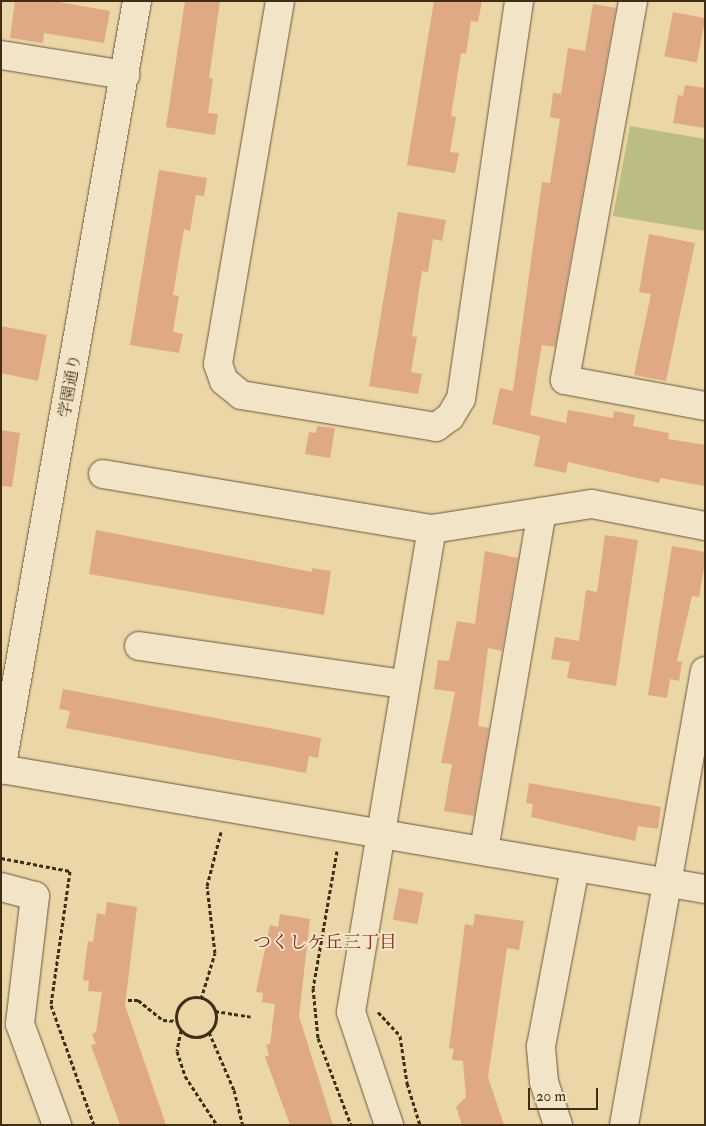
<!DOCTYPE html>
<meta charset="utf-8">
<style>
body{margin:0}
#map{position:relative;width:706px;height:1126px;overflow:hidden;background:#ebd6a7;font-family:"IM FELL Double Pica","Noto Serif JP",serif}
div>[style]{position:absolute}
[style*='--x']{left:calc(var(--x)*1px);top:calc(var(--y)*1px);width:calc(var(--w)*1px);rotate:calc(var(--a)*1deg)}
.green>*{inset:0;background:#bbbd85}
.building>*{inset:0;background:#dfa986;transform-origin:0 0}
.path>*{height:3px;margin-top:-1.5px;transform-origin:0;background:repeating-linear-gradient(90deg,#3f2d15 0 4px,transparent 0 6.5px)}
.path>.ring{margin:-1.5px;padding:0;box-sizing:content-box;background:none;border:3px solid #3f2d15;border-radius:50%}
.roads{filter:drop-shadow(0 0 1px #6a573a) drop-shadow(0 0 1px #6a573a)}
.minor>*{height:28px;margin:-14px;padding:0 14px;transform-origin:14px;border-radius:14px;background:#f2e4c6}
span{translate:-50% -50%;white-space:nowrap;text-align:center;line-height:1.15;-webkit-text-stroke:4px #f2e4c6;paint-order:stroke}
.street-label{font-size:16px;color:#3f2d15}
.neighbourhood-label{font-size:18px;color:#7a1f14}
.frame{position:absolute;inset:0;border:2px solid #3f2d15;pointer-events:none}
.scale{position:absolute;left:528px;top:1088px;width:70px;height:22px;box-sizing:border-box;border:2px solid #3f2d15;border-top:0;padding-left:6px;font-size:15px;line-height:18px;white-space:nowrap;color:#3f2d15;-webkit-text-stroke:4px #f2e4c6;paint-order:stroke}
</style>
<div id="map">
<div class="green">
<i style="clip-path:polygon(630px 126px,705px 139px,705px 231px,613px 216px)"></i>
</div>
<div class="building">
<i style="clip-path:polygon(15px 1px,53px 1px,110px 11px,104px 43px,44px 33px,43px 43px,10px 38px)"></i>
<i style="clip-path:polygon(185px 1px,220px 1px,209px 78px,213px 79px,208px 113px,218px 114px,215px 135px,166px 127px)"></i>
<i style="clip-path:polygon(434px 1px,482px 1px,478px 22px,471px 21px,466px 54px,461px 53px,451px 116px,456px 117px,450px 152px,459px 153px,455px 173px,407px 165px)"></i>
<i style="clip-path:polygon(593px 4px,616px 8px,555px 347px,542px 345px,530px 415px,566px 423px,568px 410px,613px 418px,614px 411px,635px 415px,633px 426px,669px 433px,668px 439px,705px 445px,705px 486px,660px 478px,659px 483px,568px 462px,566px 473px,534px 466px,540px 436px,492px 424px,500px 388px,513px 391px,542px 182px,550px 183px,560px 119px,550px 117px,553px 93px,561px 94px,568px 48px,585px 51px)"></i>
<i style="left:673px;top:12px;width:33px;height:45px;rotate:11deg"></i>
<i style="clip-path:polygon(685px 85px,705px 88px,705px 128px,673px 123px,678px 95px,683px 96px)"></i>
<i style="clip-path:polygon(159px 170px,207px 178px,204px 196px,196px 195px,190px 231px,184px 229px,173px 295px,179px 296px,173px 332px,183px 334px,179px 353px,130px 345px)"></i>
<i style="clip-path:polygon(398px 212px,446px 220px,442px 241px,433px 239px,428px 272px,422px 271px,412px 336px,417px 337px,411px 372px,422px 374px,418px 394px,369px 386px)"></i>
<i style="clip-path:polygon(649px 234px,695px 243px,666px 381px,634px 375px,651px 294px,639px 292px)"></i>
<i style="clip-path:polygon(1px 326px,47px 335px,38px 381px,1px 373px)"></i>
<i style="clip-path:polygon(317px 426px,335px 428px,330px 458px,305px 454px,309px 432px,316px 433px)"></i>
<i style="clip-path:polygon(1px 430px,20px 433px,12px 487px,1px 486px)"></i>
<i style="clip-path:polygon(96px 530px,312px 572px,312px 568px,331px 571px,324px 615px,89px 574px)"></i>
<i style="clip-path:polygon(605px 535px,638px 540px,616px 686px,567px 678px,570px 662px,551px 659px,555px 637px,579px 641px,586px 590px,597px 592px)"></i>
<i style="clip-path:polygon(672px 546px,705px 552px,705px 562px,699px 597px,692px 596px,677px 661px,682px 662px,679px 681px,670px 679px,667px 698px,648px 695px)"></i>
<i style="clip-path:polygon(485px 551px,518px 558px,502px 651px,488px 648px,478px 726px,489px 728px,474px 816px,444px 811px,452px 764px,441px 763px,455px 692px,434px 689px,438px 660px,449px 661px,457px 621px,475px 624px)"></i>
<i style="clip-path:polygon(63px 689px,321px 738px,318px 758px,309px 756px,306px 773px,66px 728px,70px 711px,59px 709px)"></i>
<i style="clip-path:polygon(529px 783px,661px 807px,658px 829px,638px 826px,635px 841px,531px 817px,533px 804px,526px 803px)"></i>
<i style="left:399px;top:888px;width:25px;height:32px;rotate:11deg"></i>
<i style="clip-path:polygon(107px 902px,137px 907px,125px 1005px,166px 1125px,120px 1125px,91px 1045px,96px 1044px,92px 1034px,96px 1032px,102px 992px,88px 991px,89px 981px,83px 980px,88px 941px,93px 942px,97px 913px,105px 915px)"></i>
<i style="clip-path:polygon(280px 914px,310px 919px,299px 1016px,333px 1125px,290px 1125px,265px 1057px,269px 1055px,266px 1045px,270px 1044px,275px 1004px,262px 1002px,263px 993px,256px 992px,270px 925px,278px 927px)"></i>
<i style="clip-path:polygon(475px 914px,524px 921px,519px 950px,507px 948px,488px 1077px,504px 1125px,462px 1125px,456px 1107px,466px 1097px,463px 1061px,452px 1060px,454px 1049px,449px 1048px,465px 924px,473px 926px)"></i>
</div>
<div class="path">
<i style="--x:337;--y:851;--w:139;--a:99.9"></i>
<i style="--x:313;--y:988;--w:50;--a:84.3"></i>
<i style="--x:318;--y:1038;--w:93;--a:69.2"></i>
<i style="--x:1;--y:858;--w:70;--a:10.7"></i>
<i style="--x:70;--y:871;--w:135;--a:98.1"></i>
<i style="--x:51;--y:1005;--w:127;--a:70.3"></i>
<i class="ring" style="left:176px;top:997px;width:37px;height:37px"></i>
<i style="--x:201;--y:999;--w:48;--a:-73.1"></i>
<i style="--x:215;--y:953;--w:67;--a:-96.8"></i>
<i style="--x:207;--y:886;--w:56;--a:-75.5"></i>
<i style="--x:128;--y:1000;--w:10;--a:0"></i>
<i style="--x:138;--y:1000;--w:32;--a:39"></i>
<i style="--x:163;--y:1020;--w:14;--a:4"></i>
<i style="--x:215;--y:1011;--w:36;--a:9"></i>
<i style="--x:378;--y:1012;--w:33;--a:47"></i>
<i style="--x:400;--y:1036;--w:48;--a:81.5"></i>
<i style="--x:407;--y:1083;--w:44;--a:72.8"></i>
<i style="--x:181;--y:1030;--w:21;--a:101"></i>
<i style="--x:177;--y:1051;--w:26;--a:72"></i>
<i style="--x:185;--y:1076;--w:59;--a:56.9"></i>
<i style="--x:209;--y:1032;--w:63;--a:66.7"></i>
<i style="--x:234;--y:1090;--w:36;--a:76"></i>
</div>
<div class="roads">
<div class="minor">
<i style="--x:280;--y:1;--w:368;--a:99.7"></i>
<i style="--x:218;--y:364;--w:18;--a:71"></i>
<i style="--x:224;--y:381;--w:22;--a:39"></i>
<i style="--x:241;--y:395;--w:198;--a:9.3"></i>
<i style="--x:436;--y:427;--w:17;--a:-36"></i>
<i style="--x:450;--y:417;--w:21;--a:-59"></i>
<i style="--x:461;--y:399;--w:402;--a:-81.7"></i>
<i style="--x:633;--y:1;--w:385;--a:100.2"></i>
<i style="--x:565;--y:380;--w:142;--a:10.5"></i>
<i style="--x:1;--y:55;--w:126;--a:9.2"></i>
<i style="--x:103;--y:474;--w:334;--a:9.5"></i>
<i style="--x:139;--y:646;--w:268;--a:8.2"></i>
<i style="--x:1;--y:769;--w:714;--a:9.67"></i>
<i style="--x:1;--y:770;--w:781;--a:-79.97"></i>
<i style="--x:484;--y:850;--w:343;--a:-80.3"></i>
<i style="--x:1;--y:887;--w:35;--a:15"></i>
<i style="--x:35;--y:896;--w:129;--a:96.7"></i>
<i style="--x:20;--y:1024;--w:108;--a:69.9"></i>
<i style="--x:389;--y:1125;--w:119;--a:-108.6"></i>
<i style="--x:351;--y:1012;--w:490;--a:-80.5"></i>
<i style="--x:432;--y:529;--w:162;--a:-8.9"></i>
<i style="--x:592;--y:504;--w:115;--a:11"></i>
<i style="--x:558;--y:1125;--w:45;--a:-108"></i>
<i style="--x:544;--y:1082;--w:36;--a:-95"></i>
<i style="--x:541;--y:1046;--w:182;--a:-79.2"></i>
<i style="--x:624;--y:1125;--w:461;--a:-79.9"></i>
</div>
</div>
<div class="street-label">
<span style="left:70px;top:386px;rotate:-80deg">学園通り</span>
</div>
<div class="neighbourhood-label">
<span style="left:325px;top:943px">つくしケ丘三丁目</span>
</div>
<div class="frame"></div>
<div class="scale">20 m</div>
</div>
